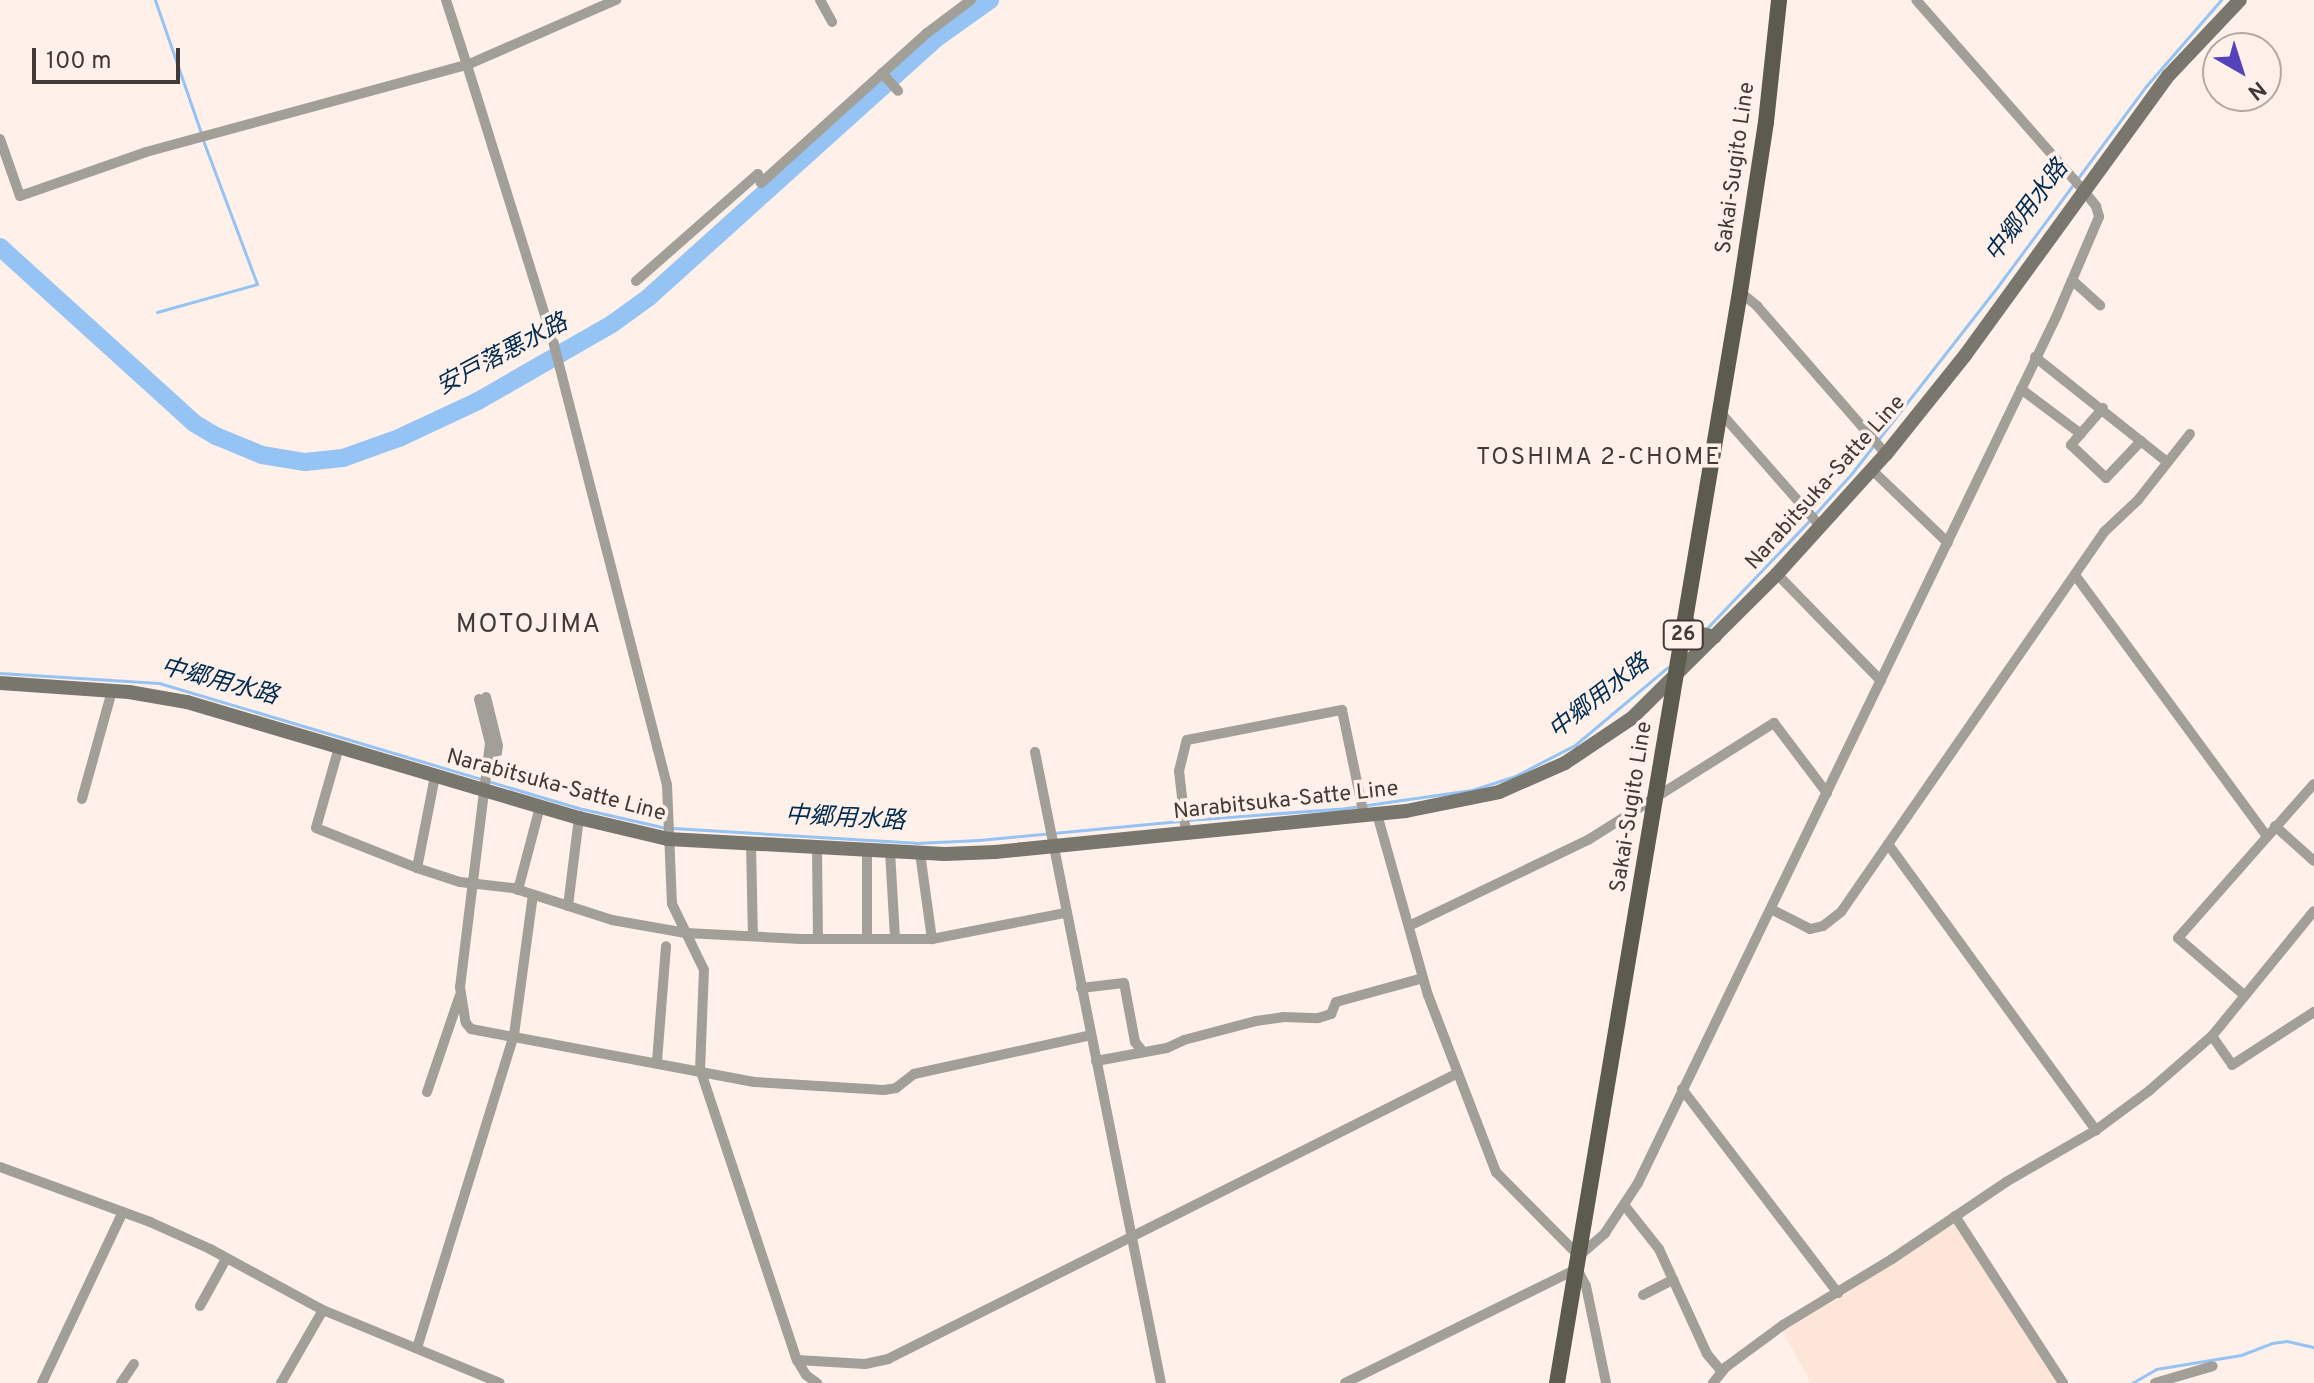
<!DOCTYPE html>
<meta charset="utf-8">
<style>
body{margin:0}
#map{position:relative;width:2314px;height:1383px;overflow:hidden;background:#fff1ea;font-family:Overpass,"Noto Sans JP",sans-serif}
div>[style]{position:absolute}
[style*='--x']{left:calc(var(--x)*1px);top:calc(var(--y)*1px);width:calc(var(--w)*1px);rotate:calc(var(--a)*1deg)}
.built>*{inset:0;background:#fee5d9}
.stream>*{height:3px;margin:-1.5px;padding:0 1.5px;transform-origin:1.5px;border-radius:1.5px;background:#94c3f4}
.river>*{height:18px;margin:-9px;padding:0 9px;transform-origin:9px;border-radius:9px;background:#94c3f4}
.minor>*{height:10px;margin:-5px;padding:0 5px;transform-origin:5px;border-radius:5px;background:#a19f98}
.secondary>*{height:14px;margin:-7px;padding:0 7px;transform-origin:7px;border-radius:7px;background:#79766d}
.primary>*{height:16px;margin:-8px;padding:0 8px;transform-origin:8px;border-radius:8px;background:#5d5a4e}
span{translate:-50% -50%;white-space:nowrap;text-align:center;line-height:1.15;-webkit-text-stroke:7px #fff1ea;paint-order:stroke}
.shield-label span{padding:2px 6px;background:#fff1ea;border:2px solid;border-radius:6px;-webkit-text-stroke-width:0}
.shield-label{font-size:20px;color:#413a37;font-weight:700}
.street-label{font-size:22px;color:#413a37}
.water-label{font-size:24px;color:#002c52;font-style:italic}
.neighbourhood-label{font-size:24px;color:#413a37;letter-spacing:2px}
.quarter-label{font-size:26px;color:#413a37;letter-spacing:2px}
.north{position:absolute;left:2202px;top:32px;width:80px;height:80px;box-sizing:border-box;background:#fff1ea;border:2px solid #b3a8a2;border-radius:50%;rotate:141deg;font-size:22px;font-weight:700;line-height:32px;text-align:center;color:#413a37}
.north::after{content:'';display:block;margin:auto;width:28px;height:36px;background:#5442ba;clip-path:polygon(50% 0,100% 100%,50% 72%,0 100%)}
.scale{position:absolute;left:32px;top:48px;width:148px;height:36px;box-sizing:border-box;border:4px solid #413a37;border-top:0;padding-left:10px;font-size:24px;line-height:28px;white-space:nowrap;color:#413a37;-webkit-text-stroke:6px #fff1ea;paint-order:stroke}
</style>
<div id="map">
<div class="built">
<i style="clip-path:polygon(1954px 1223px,2057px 1383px,1811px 1383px,1782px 1331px,1843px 1296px)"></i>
</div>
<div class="stream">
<i style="--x:155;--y:0;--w:141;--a:70.9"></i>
<i style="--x:157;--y:312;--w:104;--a:-15.6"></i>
<i style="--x:257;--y:284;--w:154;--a:-110.6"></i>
<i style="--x:1815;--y:514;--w:55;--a:-47.9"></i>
<i style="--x:1852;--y:473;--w:237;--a:-52"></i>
<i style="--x:1998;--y:286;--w:250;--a:-53.5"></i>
<i style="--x:2147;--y:85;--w:113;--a:-49"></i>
<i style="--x:1707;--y:628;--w:149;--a:-46.4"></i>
<i style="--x:0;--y:673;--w:159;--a:3.6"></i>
<i style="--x:159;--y:683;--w:442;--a:16.6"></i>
<i style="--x:583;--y:809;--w:85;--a:12.9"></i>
<i style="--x:1188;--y:820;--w:158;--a:-4.3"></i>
<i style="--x:1346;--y:808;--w:127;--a:-8.1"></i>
<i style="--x:1472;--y:790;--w:45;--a:-18"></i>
<i style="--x:1515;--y:776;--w:68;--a:-27.3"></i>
<i style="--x:1575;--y:745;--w:121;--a:-40"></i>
<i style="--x:673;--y:828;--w:243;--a:3.5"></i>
<i style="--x:916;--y:843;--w:63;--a:-2.7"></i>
<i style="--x:979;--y:840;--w:202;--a:-5.4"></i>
<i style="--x:2132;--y:1383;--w:28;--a:-30"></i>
<i style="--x:2156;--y:1369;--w:86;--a:-9.4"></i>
<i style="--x:2241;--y:1355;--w:33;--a:-21"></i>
<i style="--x:2272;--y:1343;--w:15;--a:-8"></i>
<i style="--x:2287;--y:1341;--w:28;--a:13"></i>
</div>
<div class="river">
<i style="--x:0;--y:247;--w:262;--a:42.2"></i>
<i style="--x:194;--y:423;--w:26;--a:31"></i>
<i style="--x:216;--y:436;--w:50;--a:22.4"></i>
<i style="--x:262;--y:455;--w:44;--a:9.2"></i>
<i style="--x:305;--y:462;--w:38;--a:-6"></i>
<i style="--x:343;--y:458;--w:59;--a:-19.7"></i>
<i style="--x:399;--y:438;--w:87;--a:-25.1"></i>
<i style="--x:478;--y:401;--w:155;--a:-29.9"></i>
<i style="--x:612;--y:324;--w:46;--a:-36.1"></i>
<i style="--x:649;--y:297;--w:384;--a:-42"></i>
<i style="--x:934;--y:40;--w:69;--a:-35.5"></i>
</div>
<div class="minor">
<i style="--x:446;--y:0;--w:68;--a:72.1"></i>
<i style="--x:467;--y:65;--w:163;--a:-23.6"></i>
<i style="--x:820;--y:0;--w:25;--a:61"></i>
<i style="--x:882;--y:73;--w:24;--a:48"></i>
<i style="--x:0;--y:139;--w:60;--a:70.7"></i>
<i style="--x:20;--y:196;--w:133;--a:-19.2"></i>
<i style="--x:146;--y:152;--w:333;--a:-15.2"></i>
<i style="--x:467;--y:65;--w:293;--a:72.7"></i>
<i style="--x:554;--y:345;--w:454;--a:75.6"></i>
<i style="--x:667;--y:785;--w:119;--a:87.6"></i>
<i style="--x:672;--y:904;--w:73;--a:64.1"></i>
<i style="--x:704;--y:970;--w:99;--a:92.3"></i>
<i style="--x:700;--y:1069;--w:307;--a:71.6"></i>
<i style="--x:797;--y:1360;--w:17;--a:59"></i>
<i style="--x:806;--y:1375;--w:14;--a:36"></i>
<i style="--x:2072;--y:280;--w:38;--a:42"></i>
<i style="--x:636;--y:281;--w:162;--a:-41.3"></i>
<i style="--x:758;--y:174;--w:9;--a:72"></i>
<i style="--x:761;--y:183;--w:224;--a:-42.1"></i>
<i style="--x:927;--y:33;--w:55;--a:-36.9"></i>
<i style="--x:1740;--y:292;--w:22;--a:39"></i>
<i style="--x:1757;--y:306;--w:196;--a:48.9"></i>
<i style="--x:2035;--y:357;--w:169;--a:38.5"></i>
<i style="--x:2021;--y:389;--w:75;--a:36.9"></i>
<i style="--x:2103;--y:408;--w:49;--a:130.9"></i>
<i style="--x:2071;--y:445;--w:48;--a:43.3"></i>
<i style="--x:2106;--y:478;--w:51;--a:-46.6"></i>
<i style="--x:1720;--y:412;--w:153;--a:48.7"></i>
<i style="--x:1872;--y:470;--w:105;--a:43.8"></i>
<i style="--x:1777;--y:574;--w:149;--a:45.8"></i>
<i style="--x:2075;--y:575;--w:324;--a:53.7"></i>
<i style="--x:486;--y:697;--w:50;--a:76.2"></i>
<i style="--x:498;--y:746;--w:26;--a:99"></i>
<i style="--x:479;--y:699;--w:45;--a:76"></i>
<i style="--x:490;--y:743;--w:246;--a:97"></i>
<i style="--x:460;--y:987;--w:36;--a:81"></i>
<i style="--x:466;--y:1023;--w:8;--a:50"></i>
<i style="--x:471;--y:1029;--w:288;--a:10.6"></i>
<i style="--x:754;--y:1082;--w:130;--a:3.5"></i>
<i style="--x:884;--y:1090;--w:12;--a:-9"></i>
<i style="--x:896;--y:1088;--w:23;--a:-38"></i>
<i style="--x:914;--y:1074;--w:181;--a:-12.4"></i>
<i style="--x:339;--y:747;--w:84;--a:105.9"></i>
<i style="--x:316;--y:828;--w:109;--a:21.6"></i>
<i style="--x:417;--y:868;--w:45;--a:18"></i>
<i style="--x:460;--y:882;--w:53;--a:6.5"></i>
<i style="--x:513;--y:888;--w:104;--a:17.9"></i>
<i style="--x:612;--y:920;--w:75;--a:10"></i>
<i style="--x:686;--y:933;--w:115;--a:3"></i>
<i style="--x:801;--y:939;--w:131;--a:0"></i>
<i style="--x:932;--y:939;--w:136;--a:-11.1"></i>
<i style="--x:1035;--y:752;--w:643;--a:78.71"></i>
<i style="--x:82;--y:799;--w:112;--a:-74.5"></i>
<i style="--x:1377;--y:814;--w:188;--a:74.3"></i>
<i style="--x:1428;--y:995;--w:190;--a:69"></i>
<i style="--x:1496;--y:1172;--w:118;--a:45.3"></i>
<i style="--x:1579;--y:1256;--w:35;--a:-41"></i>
<i style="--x:1605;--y:1233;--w:60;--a:-56.6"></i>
<i style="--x:1638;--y:1183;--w:964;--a:-64.23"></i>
<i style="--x:2057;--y:315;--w:107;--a:-66.8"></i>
<i style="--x:2099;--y:217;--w:11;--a:-105"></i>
<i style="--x:2096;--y:206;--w:19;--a:-129"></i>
<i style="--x:2084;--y:191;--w:254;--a:-131.3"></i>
<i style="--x:2275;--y:826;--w:52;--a:41.9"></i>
<i style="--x:1186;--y:833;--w:62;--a:-96.4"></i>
<i style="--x:1179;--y:771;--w:32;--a:-76"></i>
<i style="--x:1187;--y:740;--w:158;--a:-11"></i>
<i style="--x:1342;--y:710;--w:107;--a:78.2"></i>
<i style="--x:751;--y:844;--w:92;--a:88.8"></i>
<i style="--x:1888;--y:844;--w:354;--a:54"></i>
<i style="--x:817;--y:847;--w:92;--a:89.4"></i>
<i style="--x:867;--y:850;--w:89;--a:90"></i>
<i style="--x:890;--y:851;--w:88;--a:86.7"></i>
<i style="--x:920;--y:853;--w:87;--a:82.1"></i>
<i style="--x:417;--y:868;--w:94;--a:-78.9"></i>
<i style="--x:518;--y:890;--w:86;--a:-75.2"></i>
<i style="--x:568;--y:906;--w:89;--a:-82.9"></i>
<i style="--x:1771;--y:909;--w:44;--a:27.1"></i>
<i style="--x:1810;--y:929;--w:13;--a:-13"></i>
<i style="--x:1823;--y:926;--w:23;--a:-38"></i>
<i style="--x:1841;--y:912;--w:462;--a:-55.3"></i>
<i style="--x:2104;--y:532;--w:47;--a:-43.3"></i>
<i style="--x:2138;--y:500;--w:84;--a:-51.8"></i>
<i style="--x:1409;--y:926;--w:199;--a:-25.7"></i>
<i style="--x:1588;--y:840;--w:220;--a:-32.2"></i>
<i style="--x:1774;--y:723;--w:88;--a:52.9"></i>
<i style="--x:1081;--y:988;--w:43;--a:-6.6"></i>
<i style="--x:1124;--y:983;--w:60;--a:79.4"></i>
<i style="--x:1135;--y:1042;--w:13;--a:51"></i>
<i style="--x:2244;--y:995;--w:87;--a:-139.2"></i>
<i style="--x:2178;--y:938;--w:205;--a:-48.6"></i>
<i style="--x:2212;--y:1036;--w:35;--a:55"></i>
<i style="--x:2232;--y:1065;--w:98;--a:-32.9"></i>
<i style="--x:657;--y:1061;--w:115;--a:-85.5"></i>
<i style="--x:1096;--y:1061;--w:72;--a:-10.4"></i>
<i style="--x:1167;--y:1048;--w:19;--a:-25"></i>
<i style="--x:1184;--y:1040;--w:74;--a:-14.8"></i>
<i style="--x:1256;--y:1021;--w:27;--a:-8"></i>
<i style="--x:1283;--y:1017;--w:35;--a:2"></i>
<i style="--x:1318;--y:1018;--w:14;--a:-17"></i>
<i style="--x:1331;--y:1014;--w:13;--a:-67"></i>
<i style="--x:1336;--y:1002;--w:90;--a:-15.4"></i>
<i style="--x:1682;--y:1089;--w:257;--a:52.6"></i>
<i style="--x:427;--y:1092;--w:102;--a:-71.2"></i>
<i style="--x:0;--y:1167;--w:160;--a:20.1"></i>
<i style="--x:150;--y:1222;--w:66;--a:24.2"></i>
<i style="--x:210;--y:1249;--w:128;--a:28.4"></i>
<i style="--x:323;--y:1310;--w:191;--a:22.4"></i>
<i style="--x:1625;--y:1206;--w:55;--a:51.7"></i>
<i style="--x:1659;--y:1249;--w:115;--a:65.4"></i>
<i style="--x:1707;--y:1354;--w:23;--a:50"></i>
<i style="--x:1955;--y:1216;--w:199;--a:57.1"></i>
<i style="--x:1643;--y:1295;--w:34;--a:-27"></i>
<i style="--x:200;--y:1306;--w:54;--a:-61"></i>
<i style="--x:417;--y:1348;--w:328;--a:-72.8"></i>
<i style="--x:514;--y:1035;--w:141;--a:-82.3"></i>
<i style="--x:797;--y:1360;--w:68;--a:3.4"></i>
<i style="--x:865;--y:1364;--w:24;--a:-12"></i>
<i style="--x:888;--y:1359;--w:635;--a:-26.65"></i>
<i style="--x:42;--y:1383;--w:189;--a:-64.7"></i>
<i style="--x:121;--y:1383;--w:23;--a:-56"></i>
<i style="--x:281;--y:1383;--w:84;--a:-60.1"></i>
<i style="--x:1345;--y:1383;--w:258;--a:-26.2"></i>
<i style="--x:1577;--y:1269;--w:19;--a:62"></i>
<i style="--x:1586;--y:1286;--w:99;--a:78.3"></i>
<i style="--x:1713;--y:1383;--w:21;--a:-51"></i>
<i style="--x:1726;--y:1367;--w:71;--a:-36.4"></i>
<i style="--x:1783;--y:1325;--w:127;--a:-31.2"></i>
<i style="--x:1892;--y:1259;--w:138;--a:-34"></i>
<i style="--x:2006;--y:1182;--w:104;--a:-30"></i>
<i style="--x:2096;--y:1130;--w:67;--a:-36.5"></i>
<i style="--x:2150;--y:1090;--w:82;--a:-41.1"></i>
<i style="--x:2212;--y:1036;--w:161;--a:-50.8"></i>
<i style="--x:2155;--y:1383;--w:60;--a:-16.3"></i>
</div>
<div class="secondary">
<i style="--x:1685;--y:619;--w:19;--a:47"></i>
<i style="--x:1698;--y:633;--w:17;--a:13"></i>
<i style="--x:0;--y:683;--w:129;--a:4"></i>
<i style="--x:129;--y:692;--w:59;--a:9.8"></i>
<i style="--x:187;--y:702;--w:409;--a:16.5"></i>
<i style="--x:579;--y:818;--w:91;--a:13.3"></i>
<i style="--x:668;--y:839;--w:277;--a:3.1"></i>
<i style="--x:945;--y:854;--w:50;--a:-2.3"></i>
<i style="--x:995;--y:852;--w:413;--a:-5.7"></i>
<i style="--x:1406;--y:811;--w:95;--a:-11.5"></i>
<i style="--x:1499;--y:792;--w:72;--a:-23.7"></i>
<i style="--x:1565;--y:763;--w:81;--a:-33.9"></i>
<i style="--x:1632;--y:718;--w:204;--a:-44.8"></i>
<i style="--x:1777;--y:574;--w:162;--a:-47.8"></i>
<i style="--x:1886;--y:454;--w:128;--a:-51.3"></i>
<i style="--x:1966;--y:354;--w:345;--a:-54"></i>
<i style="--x:2169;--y:75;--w:103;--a:-46.6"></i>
</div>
<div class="primary">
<i style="--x:1557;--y:1383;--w:1106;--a:-80.48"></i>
<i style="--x:1740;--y:292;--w:172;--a:-81.3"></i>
<i style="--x:1766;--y:122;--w:123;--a:-83.9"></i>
</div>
<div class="shield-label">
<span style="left:1683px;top:635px">26</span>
</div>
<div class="street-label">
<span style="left:1736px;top:168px;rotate:-82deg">Sakai-Sugito Line</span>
<span style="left:1826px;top:483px;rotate:-48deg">Narabitsuka-Satte Line</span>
<span style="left:556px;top:786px;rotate:15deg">Narabitsuka-Satte Line</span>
<span style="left:1286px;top:801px;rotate:-6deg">Narabitsuka-Satte Line</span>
<span style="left:1632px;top:807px;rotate:-81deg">Sakai-Sugito Line</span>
</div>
<div class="water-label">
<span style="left:2028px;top:212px;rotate:-53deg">中郷用水路</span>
<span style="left:503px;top:356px;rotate:-28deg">安戸落悪水路</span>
<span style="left:219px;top:683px;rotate:15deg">中郷用水路</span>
<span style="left:1600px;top:698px;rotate:-38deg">中郷用水路</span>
<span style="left:845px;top:820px;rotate:3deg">中郷用水路</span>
</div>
<div class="neighbourhood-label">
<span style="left:1599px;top:459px">TOSHIMA 2-CHOME</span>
</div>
<div class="quarter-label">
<span style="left:529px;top:626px">MOTOJIMA</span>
</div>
<div class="north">N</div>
<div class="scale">100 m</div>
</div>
